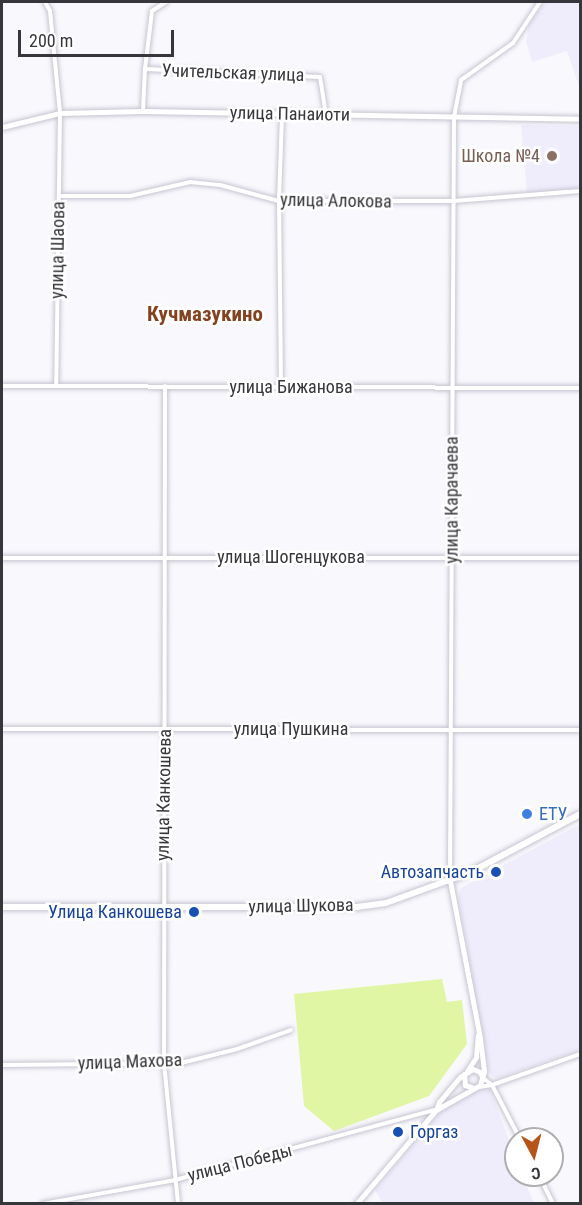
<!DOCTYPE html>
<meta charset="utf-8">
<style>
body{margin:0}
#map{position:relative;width:582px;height:1205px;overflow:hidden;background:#f9f8fd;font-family:"Roboto Condensed",sans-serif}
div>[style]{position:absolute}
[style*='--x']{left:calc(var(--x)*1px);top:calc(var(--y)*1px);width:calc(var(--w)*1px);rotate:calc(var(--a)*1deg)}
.built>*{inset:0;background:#efedfc}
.green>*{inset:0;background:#e1f6a4}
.roads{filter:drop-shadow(0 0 2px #c6c5d1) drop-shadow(0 0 2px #c6c5d1)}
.minor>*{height:4px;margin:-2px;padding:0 2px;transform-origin:2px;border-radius:2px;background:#fff}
.tertiary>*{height:5px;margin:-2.5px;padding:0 2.5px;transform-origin:2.5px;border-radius:2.5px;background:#fff}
.secondary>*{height:6px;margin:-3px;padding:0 3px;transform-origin:3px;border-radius:3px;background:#fff}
.dots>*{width:16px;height:16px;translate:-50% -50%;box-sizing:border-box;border:3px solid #fff;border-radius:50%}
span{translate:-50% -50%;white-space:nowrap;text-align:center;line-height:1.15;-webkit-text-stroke:5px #fff;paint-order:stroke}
.street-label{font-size:18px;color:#37363b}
.education-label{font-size:18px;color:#785e54}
.right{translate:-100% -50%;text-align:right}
.shop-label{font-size:18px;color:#366cbe}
.left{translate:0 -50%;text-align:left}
.transit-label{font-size:18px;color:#164399}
.quarter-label{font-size:21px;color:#834220;font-weight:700}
.frame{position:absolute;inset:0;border:3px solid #37363b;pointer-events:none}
.north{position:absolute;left:504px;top:1127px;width:60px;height:60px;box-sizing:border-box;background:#fff;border:2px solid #afafb1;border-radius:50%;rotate:173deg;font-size:16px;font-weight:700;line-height:24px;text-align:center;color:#37363b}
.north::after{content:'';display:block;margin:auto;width:21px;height:27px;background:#b75419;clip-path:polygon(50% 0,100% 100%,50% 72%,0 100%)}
.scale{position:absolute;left:18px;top:30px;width:156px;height:27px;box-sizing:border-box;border:3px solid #37363b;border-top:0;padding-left:8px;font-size:18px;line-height:21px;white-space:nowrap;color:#37363b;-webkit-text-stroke:4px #fff;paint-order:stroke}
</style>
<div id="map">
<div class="built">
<i style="clip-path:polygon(545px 2px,580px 2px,580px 89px,567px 51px,532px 62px,526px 41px,529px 25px)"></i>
<i style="clip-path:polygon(521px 125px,580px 126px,580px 190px,527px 193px)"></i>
<i style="clip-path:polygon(580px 824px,580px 1050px,498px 1078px,493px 1077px,489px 1072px,458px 896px,461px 888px)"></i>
<i style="clip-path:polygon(483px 1089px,490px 1090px,516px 1158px,516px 1175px,522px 1175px,534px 1203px,382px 1203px,375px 1190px,444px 1108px)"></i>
</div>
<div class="green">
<i style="clip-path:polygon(442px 979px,447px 1002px,462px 1000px,467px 1044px,429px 1096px,334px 1131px,304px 1106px,294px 994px)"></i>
</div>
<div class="roads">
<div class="minor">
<i style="--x:45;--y:2;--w:10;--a:61"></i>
<i style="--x:50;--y:11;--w:102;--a:84.4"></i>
<i style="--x:60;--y:113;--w:273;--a:90.8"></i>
<i style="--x:145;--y:69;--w:175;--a:2.6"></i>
<i style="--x:320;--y:77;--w:37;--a:81"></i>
<i style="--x:143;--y:111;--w:42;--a:-87.3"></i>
<i style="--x:145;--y:69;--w:58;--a:-83.1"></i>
<i style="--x:152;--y:11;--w:17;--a:-33"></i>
<i style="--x:59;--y:196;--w:71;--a:0"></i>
<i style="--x:130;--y:196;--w:62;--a:-13.1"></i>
<i style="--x:190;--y:182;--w:30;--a:6"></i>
<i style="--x:220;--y:185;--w:61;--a:15.2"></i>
<i style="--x:279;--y:201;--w:174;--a:0"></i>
<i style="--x:453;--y:201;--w:127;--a:-4.5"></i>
<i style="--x:2;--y:386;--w:578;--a:0.2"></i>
<i style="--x:165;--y:386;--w:677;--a:90.08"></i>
<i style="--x:164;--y:1063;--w:142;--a:84.3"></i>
<i style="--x:281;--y:387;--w:186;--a:-90.6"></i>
<i style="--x:279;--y:201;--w:87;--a:-88"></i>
<i style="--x:2;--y:558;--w:578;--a:0"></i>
<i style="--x:2;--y:729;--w:578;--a:0.1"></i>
<i style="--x:450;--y:879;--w:762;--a:-89.7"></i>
<i style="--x:454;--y:117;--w:38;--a:-79"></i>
<i style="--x:461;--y:80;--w:64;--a:-35.4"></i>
<i style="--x:513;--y:43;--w:49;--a:-56.6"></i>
<i style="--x:2;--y:1065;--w:179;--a:-0.6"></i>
<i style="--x:181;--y:1063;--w:58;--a:-14"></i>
<i style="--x:237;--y:1049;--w:57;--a:-19.4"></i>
<i style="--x:482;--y:1077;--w:13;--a:39"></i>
<i style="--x:492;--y:1085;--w:61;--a:62.6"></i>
<i style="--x:479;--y:1087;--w:13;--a:-9"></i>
<i style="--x:492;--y:1085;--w:93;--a:-19.4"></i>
<i style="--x:539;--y:1175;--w:32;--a:64"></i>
<i style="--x:42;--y:1204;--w:135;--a:-10.2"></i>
<i style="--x:175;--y:1180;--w:269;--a:-15.1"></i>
</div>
<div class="tertiary">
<i style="--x:2;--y:127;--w:60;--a:-13.6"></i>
<i style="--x:60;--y:113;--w:83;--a:-1.4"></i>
<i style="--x:143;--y:111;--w:437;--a:1"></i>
<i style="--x:467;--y:1071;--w:17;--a:-57"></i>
<i style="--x:476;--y:1057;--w:22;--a:-85"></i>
<i style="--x:464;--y:1074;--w:11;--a:85"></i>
<i style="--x:465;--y:1085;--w:9;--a:18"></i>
<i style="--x:436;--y:1110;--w:51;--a:-29.6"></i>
<i style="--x:480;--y:1085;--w:15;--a:-74"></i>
<i style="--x:484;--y:1071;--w:33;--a:-97"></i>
<i style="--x:480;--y:1038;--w:161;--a:-100.8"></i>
<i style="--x:356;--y:1204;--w:123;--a:-49.6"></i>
<i style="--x:436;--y:1110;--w:9;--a:-69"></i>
<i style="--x:439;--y:1102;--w:33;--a:-50"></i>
<i style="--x:460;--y:1077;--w:15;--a:-32"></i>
<i style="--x:473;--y:1069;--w:8;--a:23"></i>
<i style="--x:480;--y:1072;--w:5;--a:68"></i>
</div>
<div class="secondary">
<i style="--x:2;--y:907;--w:355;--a:0"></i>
<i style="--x:357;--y:907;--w:29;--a:-8"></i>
<i style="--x:386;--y:903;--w:90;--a:-20"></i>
<i style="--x:471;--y:872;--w:123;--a:-28"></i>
</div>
</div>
<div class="dots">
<i style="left:552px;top:156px;background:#8d6e63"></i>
<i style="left:527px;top:814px;background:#3f7fe0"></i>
<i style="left:496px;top:872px;background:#1a4fb4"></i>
<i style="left:194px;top:912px;background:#1a4fb4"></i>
<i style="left:398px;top:1132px;background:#1a4fb4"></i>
</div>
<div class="street-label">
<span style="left:233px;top:73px;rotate:2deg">Учительская улица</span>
<span style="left:290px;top:114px;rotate:1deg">улица Панаиоти</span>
<span style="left:336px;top:201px;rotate:1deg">улица Алокова</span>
<span style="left:58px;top:250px;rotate:-89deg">улица Шаова</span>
<span style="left:291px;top:387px">улица Бижанова</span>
<span style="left:452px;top:500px;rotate:-90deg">улица Карачаева</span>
<span style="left:291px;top:557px">улица Шогенцукова</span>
<span style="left:291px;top:729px">улица Пушкина</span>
<span style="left:164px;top:795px;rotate:-89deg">улица Канкошева</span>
<span style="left:301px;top:906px;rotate:-1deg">улица Шукова</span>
<span style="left:130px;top:1062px;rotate:-2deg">улица Махова</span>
<span style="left:240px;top:1163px;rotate:-14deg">улица Победы</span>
</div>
<div class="education-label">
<span class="right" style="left:540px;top:156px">Школа №4</span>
</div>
<div class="shop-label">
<span class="left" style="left:539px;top:814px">ЕТУ</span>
</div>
<div class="transit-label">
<span class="right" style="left:484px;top:872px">Автозапчасть</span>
<span class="right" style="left:182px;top:912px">Улица Канкошева</span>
<span class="left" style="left:410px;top:1132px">Горгаз</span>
</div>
<div class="quarter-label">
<span style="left:205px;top:314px">Кучмазукино</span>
</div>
<div class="frame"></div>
<div class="north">С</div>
<div class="scale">200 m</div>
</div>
